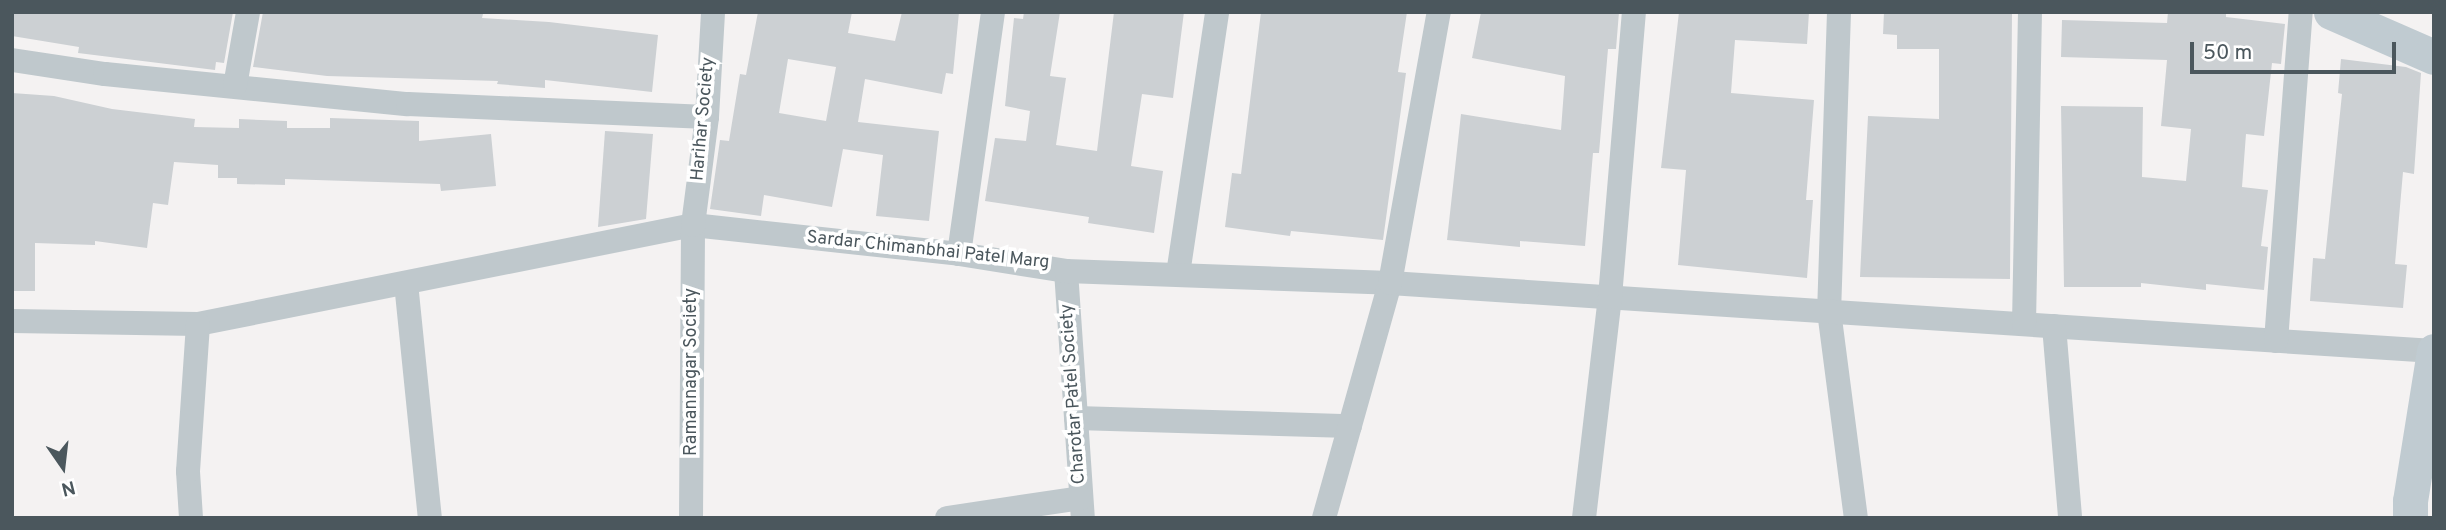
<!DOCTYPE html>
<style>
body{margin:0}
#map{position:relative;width:2446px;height:530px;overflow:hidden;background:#f4f2f2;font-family:Overpass,sans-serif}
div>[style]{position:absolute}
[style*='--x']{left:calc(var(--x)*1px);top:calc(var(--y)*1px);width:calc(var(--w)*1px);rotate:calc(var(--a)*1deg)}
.building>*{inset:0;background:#ccd0d3}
.street>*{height:24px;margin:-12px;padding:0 12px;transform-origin:12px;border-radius:12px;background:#bfc8cc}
.secondary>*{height:35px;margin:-17.5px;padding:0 17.5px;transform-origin:17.5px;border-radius:17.5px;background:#c0cbd1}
span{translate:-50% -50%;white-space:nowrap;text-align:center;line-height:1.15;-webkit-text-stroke:7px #fff;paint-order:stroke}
.street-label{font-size:18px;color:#4b575d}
.frame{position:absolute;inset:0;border:14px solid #4b575d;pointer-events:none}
.north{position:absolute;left:28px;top:432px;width:70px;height:70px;-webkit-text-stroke:5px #fff;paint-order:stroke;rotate:166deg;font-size:19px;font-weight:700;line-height:28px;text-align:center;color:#4b575d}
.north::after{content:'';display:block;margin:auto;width:24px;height:32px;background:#4b575d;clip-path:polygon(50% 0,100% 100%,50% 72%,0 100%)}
.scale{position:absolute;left:2190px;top:42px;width:206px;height:32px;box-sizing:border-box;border:4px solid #4b575d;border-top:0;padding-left:9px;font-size:21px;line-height:24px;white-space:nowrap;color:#4b575d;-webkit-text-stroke:5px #fff;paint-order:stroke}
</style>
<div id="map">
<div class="building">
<i style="clip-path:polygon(12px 12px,233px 12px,224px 63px,216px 62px,215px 70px,78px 53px,79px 47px,12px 36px)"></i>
<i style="clip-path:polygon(263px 12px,483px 14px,482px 18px,549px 22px,658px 35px,652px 92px,545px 80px,545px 88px,497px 84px,498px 81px,327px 76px,253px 67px)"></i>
<i style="clip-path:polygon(evenodd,758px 12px,852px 12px,848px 33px,895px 41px,902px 12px,959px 12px,953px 74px,946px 73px,942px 94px,865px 79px,858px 122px,939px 131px,929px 221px,876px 216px,883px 155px,843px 149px,832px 207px,764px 195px,761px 216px,710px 209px,720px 140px,729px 141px,740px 74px,746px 75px,758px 12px,788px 59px,836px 67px,826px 121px,779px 113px,788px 59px)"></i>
<i style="clip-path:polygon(1024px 12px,1060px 12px,1050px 76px,1066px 78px,1056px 145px,1097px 151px,1114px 12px,1184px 12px,1173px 98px,1142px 94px,1131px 166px,1163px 171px,1154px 233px,1088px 223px,1089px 217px,985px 201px,995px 138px,1026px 141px,1030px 111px,1005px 106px,1014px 18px,1023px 19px)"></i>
<i style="clip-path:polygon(1261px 12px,1407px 12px,1398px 72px,1406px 73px,1383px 240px,1291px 231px,1290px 236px,1225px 227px,1232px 173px,1241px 174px)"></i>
<i style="clip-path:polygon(1481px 12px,1619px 12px,1616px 49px,1608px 49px,1599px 153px,1593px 153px,1585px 246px,1520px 241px,1520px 247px,1447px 240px,1461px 114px,1561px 130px,1565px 76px,1472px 58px)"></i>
<i style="clip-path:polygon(1679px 12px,1809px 12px,1807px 44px,1735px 40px,1731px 93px,1814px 100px,1806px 200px,1813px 200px,1807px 278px,1678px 265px,1686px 170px,1661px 168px)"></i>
<i style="clip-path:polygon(1884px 12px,2012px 12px,2010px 279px,1860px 277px,1868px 116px,1939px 119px,1939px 49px,1897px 49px,1897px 35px,1883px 34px)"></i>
<i style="clip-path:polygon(2168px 12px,2226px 14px,2226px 17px,2285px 24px,2281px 64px,2272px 63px,2264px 136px,2246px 134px,2242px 187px,2268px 190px,2261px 246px,2268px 247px,2264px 290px,2206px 284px,2206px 290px,2141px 283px,2141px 287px,2064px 287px,2061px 106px,2143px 107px,2142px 177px,2186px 181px,2191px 129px,2161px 126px,2167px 60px,2061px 57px,2062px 20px,2167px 23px)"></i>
<i style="clip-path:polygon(2341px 59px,2406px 67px,2421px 73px,2414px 174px,2403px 172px,2395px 264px,2407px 265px,2403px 308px,2310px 301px,2313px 258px,2325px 259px,2342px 94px,2338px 93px)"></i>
<i style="clip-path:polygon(12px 93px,54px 96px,112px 109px,195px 119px,194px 127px,239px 128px,239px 119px,287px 121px,287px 128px,330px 128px,330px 118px,419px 121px,419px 141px,491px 134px,496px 186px,441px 191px,440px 184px,285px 179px,285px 185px,237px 184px,237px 178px,218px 178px,218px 165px,174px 162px,168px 205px,153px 203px,147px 248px,95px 241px,95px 245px,35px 243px,35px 291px,12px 291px)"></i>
<i style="clip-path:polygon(605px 131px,653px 134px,646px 219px,598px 227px)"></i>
</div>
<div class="street">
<i style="--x:1839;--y:12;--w:299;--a:91.9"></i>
<i style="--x:1829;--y:311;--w:209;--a:82.6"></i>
<i style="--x:12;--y:60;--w:94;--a:8.6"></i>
<i style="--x:105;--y:74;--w:304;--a:5.7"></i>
<i style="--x:408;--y:104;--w:299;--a:2.5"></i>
<i style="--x:235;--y:86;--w:75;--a:-80"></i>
<i style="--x:959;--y:254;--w:244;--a:-82"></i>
<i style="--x:1066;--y:271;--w:248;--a:86.1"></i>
<i style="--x:1178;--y:274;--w:265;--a:-81.5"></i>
<i style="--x:406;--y:283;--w:236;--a:84.2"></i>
<i style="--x:12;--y:321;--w:186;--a:0.9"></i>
<i style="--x:198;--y:324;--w:505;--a:-11.31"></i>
<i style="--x:693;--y:225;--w:268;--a:6.2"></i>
<i style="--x:959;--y:254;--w:108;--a:9"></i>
<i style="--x:1066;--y:271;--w:324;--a:2.1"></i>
<i style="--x:1390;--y:283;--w:1046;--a:3.73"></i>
<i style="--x:2024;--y:324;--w:312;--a:-88.9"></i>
<i style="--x:2054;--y:326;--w:193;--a:85.2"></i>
<i style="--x:2276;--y:341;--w:330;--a:-85.7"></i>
<i style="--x:1076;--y:418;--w:274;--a:1.7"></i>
<i style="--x:191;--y:518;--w:47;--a:-93.7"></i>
<i style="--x:188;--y:471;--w:147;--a:-86.1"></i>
<i style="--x:691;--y:518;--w:293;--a:-89.6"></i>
<i style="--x:693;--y:225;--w:109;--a:-82.6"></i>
<i style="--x:707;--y:117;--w:105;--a:-86.7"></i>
<i style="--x:947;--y:518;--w:135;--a:-8.5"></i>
<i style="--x:1324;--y:518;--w:244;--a:-74.3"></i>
<i style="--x:1390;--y:283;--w:275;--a:-79.8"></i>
<i style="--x:1584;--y:518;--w:223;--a:-83.3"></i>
<i style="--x:1610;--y:297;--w:286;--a:-85.2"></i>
</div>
<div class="secondary">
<i style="--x:2331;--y:12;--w:112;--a:23.6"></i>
<i style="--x:2410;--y:518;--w:17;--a:-90"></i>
<i style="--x:2410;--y:501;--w:152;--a:-80.9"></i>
</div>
<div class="street-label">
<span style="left:704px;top:119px;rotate:-85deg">Harihar Society</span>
<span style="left:928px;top:251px;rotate:6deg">Sardar Chimanbhai Patel Marg</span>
<span style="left:692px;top:372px;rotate:-90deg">Ramannagar Society</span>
<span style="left:1074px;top:394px;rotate:-94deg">Charotar Patel Society</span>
</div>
<div class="frame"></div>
<div class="north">N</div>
<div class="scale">50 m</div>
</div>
